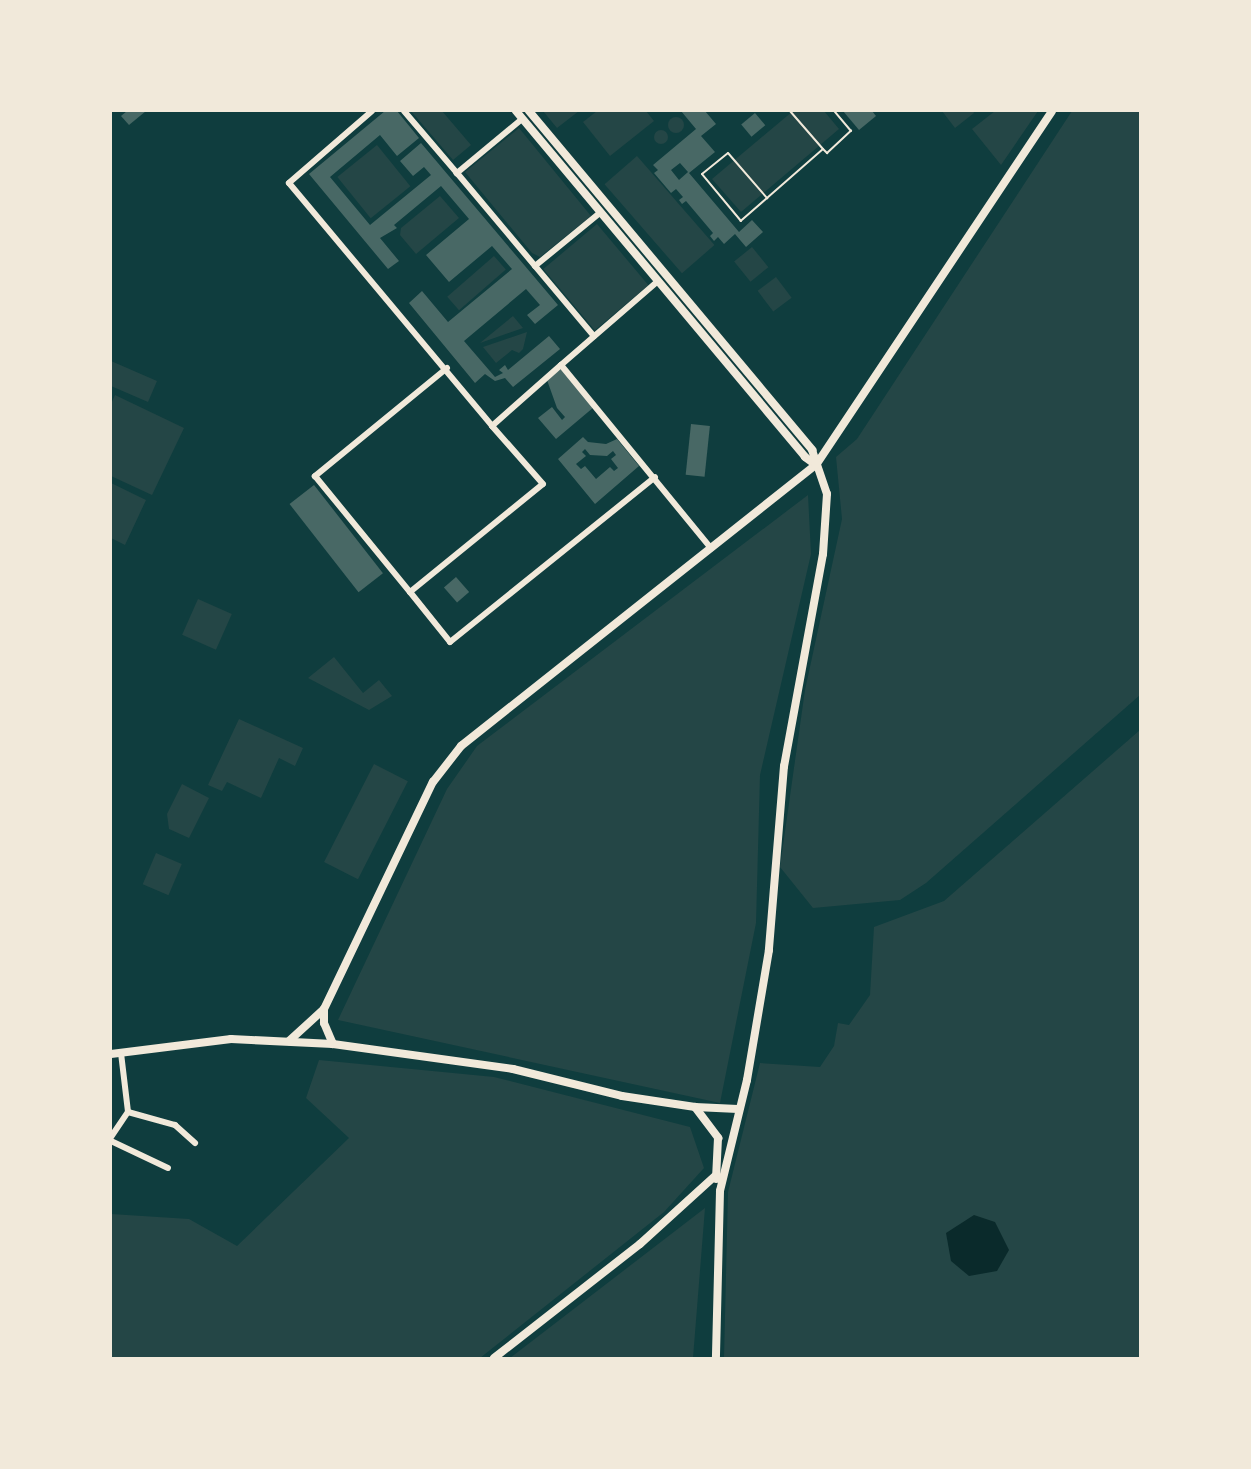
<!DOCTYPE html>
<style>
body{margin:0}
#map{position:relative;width:1251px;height:1469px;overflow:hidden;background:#0f3d3e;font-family:Helvetica,sans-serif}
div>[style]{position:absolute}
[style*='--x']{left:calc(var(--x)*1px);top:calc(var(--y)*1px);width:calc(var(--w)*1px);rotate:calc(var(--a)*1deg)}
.green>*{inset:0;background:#244646;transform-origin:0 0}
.round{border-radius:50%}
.water>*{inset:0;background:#0a2a2b}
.building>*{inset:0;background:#486865;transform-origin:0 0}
.path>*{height:2px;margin:-1px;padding:0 1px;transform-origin:1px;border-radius:1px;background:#f1e9da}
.minor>*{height:6px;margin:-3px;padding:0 3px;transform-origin:3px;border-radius:3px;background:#f1e9da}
.tertiary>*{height:8px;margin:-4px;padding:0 4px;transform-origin:4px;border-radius:4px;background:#f1e9da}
span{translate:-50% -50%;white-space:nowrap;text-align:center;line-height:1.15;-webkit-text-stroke:5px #f1e9da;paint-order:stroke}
.frame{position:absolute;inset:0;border:112px solid #f1e9da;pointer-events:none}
</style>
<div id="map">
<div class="green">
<i style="clip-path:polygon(411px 111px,442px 111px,471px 145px,453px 160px)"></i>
<i style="clip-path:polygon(543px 111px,579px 111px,557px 128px)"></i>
<i style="clip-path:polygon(597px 111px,646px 111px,654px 121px,610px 156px,583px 122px)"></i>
<i style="clip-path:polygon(793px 111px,824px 111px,839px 129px,741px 212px,712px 179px)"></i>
<i style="clip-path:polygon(942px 111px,973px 111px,974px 113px,955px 128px)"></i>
<i style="clip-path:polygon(995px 111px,1038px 111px,1001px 165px,972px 129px)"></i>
<i style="clip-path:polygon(1072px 111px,1140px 111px,1140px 695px,926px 883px,900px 900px,813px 908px,780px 867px,805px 690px,842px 519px,836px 457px,857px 439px)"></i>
<i class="round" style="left:668px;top:117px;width:16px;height:16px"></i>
<i style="clip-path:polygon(519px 128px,591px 216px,540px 257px,532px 253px,465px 172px)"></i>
<i class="round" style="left:654px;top:130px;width:14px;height:14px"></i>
<i style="left:377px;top:145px;width:53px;height:51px;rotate:51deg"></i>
<i style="left:637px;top:156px;width:118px;height:43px;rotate:49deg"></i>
<i style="clip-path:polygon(440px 196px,459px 218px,416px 254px,400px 235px,401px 228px)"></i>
<i style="left:597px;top:224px;width:80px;height:70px;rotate:50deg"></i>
<i style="left:752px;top:247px;width:26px;height:23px;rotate:51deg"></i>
<i style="left:494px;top:256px;width:18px;height:62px;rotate:49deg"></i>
<i style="left:776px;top:277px;width:26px;height:23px;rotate:53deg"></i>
<i style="clip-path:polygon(513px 316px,523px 328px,480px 343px)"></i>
<i style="clip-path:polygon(527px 332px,523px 349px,519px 353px,512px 350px,496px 363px,483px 347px)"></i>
<i style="clip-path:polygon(111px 361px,157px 381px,148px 402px,111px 386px)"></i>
<i style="clip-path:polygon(115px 395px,184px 428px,152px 495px,111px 476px,111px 404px)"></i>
<i style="clip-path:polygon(111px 483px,146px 500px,125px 545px,111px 538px)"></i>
<i style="clip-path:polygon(808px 495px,811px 554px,760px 775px,756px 923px,720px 1103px,338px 1020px,447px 789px,477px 746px)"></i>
<i style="left:198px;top:599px;width:37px;height:39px;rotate:24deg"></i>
<i style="clip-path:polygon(334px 657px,363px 693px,379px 680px,392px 696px,369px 710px,308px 678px)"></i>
<i style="clip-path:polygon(239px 719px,303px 748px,295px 766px,279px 758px,261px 798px,227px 782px,222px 791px,208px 785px)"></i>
<i style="clip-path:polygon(1140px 730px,1140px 1358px,724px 1358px,728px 1192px,760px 1063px,820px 1067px,834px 1046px,838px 1023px,849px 1025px,870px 995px,874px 927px,944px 901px)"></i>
<i style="left:374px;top:764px;width:38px;height:110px;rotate:27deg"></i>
<i style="clip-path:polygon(182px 784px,209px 798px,189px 838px,169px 829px,167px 814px)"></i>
<i style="left:156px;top:853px;width:28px;height:34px;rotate:23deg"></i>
<i style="clip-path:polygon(319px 1060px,494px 1077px,690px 1127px,704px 1168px,664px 1212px,480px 1358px,111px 1358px,111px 1214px,189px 1219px,237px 1246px,349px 1138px,306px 1098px)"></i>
<i style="clip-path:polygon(705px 1208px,693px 1358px,510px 1358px)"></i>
</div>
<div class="water">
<i style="clip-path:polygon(974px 1215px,995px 1222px,1009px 1250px,997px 1271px,969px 1276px,951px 1261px,946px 1233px)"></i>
</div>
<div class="building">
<i style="clip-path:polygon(127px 111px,146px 111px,129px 125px,121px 116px)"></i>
<i style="clip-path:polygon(385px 111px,397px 111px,419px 138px,397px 156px,380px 135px,330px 177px,370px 225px,431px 175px,424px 167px,413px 176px,400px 161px,421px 143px,558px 305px,535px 324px,527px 315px,540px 305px,526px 289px,464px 341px,495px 377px,503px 373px,499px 370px,505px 365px,508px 370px,549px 336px,560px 349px,513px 387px,505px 378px,495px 381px,485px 374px,475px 383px,409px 303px,422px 291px,448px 322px,512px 269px,492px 246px,449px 282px,426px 255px,469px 219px,441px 186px,394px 225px,397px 228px,380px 238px,399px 261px,388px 269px,309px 174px)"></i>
<i style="clip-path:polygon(evenodd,681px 111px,705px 111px,716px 124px,701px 136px,715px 152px,689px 173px,739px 232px,752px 220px,763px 232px,746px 247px,735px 234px,724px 244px,718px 237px,714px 241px,710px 236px,713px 233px,686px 201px,682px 204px,679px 200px,683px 197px,676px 189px,671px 193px,654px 173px,658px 170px,653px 165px,696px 129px,681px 111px,680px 163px,688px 172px,679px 180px,671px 170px,680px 163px)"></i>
<i style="clip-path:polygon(843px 111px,872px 111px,876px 116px,859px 130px)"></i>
<i style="left:755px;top:113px;width:16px;height:18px;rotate:50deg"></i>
<i style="clip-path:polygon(561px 369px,594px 407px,556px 439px,538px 418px,552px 407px,562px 420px,565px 417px,557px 408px,547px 380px)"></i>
<i style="left:691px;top:424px;width:19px;height:51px;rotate:6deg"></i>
<i style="clip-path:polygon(evenodd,583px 437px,588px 442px,606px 444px,617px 439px,639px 466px,595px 504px,558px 459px,583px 437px,585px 449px,590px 455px,607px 456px,613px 451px,616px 455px,611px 459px,618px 468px,614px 471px,610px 467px,596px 479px,585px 466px,581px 469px,576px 464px,586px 456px,582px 452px,585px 449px)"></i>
<i style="left:314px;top:485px;width:112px;height:31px;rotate:52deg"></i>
<i style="left:456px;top:577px;width:20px;height:16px;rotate:49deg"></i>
</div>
<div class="path">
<i style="--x:823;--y:149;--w:6;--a:45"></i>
<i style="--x:827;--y:153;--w:33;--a:-43"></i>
<i style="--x:851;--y:131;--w:26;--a:-130"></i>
<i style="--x:767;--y:198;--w:35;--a:139"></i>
<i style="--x:741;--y:221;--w:61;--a:-129.7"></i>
<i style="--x:702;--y:174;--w:33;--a:-39"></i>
<i style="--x:728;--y:153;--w:60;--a:49.1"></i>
<i style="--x:767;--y:198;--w:74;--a:-41.2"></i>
<i style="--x:823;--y:149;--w:50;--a:-131"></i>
</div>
<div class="minor">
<i style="--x:372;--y:111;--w:110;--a:139.1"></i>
<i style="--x:289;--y:183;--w:317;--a:50.1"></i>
<i style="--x:404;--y:111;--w:82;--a:49.5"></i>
<i style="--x:522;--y:119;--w:85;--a:140.3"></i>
<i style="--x:457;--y:173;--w:213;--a:50"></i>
<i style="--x:535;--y:266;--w:85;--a:-39.3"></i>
<i style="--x:658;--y:281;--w:128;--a:139.1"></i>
<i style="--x:561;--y:365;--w:237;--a:50.7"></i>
<i style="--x:447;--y:368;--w:171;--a:140.7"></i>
<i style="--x:315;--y:476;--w:150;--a:50.7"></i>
<i style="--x:410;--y:592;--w:171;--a:-39.1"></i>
<i style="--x:543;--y:484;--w:77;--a:-131.3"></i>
<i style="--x:492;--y:426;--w:92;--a:-41.5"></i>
<i style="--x:410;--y:592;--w:64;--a:51.3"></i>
<i style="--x:450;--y:642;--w:263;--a:-38.8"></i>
<i style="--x:121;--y:1053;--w:59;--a:83.2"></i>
<i style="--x:111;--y:1137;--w:30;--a:-56"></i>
<i style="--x:128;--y:1112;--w:49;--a:15.5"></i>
<i style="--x:175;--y:1125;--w:27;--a:42"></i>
<i style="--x:111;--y:1141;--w:63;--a:25.3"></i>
</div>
<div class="tertiary">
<i style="--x:516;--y:111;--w:451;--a:50.1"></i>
<i style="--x:805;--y:457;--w:14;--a:36"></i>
<i style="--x:529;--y:111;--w:442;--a:50.1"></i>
<i style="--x:812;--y:450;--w:46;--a:71.2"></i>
<i style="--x:827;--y:494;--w:60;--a:93.8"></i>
<i style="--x:823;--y:554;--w:216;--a:100.4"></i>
<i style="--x:784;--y:766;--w:185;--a:94.7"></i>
<i style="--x:769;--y:950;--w:132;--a:99.6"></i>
<i style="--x:747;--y:1080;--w:114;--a:103.7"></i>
<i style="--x:720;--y:1191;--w:167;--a:91.4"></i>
<i style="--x:324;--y:1009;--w:14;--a:90"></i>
<i style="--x:324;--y:1023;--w:23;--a:67"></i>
<i style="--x:289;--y:1041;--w:47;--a:-42.4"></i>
<i style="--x:324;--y:1009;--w:252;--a:-64.4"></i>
<i style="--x:433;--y:782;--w:46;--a:-52.1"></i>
<i style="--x:461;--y:746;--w:453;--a:-38.4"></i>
<i style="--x:816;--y:465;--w:425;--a:-56.3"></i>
<i style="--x:111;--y:1054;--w:121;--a:-7.1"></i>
<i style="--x:231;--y:1039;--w:102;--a:2.8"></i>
<i style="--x:333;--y:1044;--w:182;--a:7.9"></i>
<i style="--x:513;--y:1069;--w:112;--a:13.9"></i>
<i style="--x:622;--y:1096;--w:74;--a:8.6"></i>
<i style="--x:695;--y:1107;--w:43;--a:2.7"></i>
<i style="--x:695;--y:1107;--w:39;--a:53"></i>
<i style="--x:718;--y:1138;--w:41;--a:92.8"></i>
<i style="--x:494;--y:1358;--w:185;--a:-38"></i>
<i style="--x:640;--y:1244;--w:101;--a:-42.2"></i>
</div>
<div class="frame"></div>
</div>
